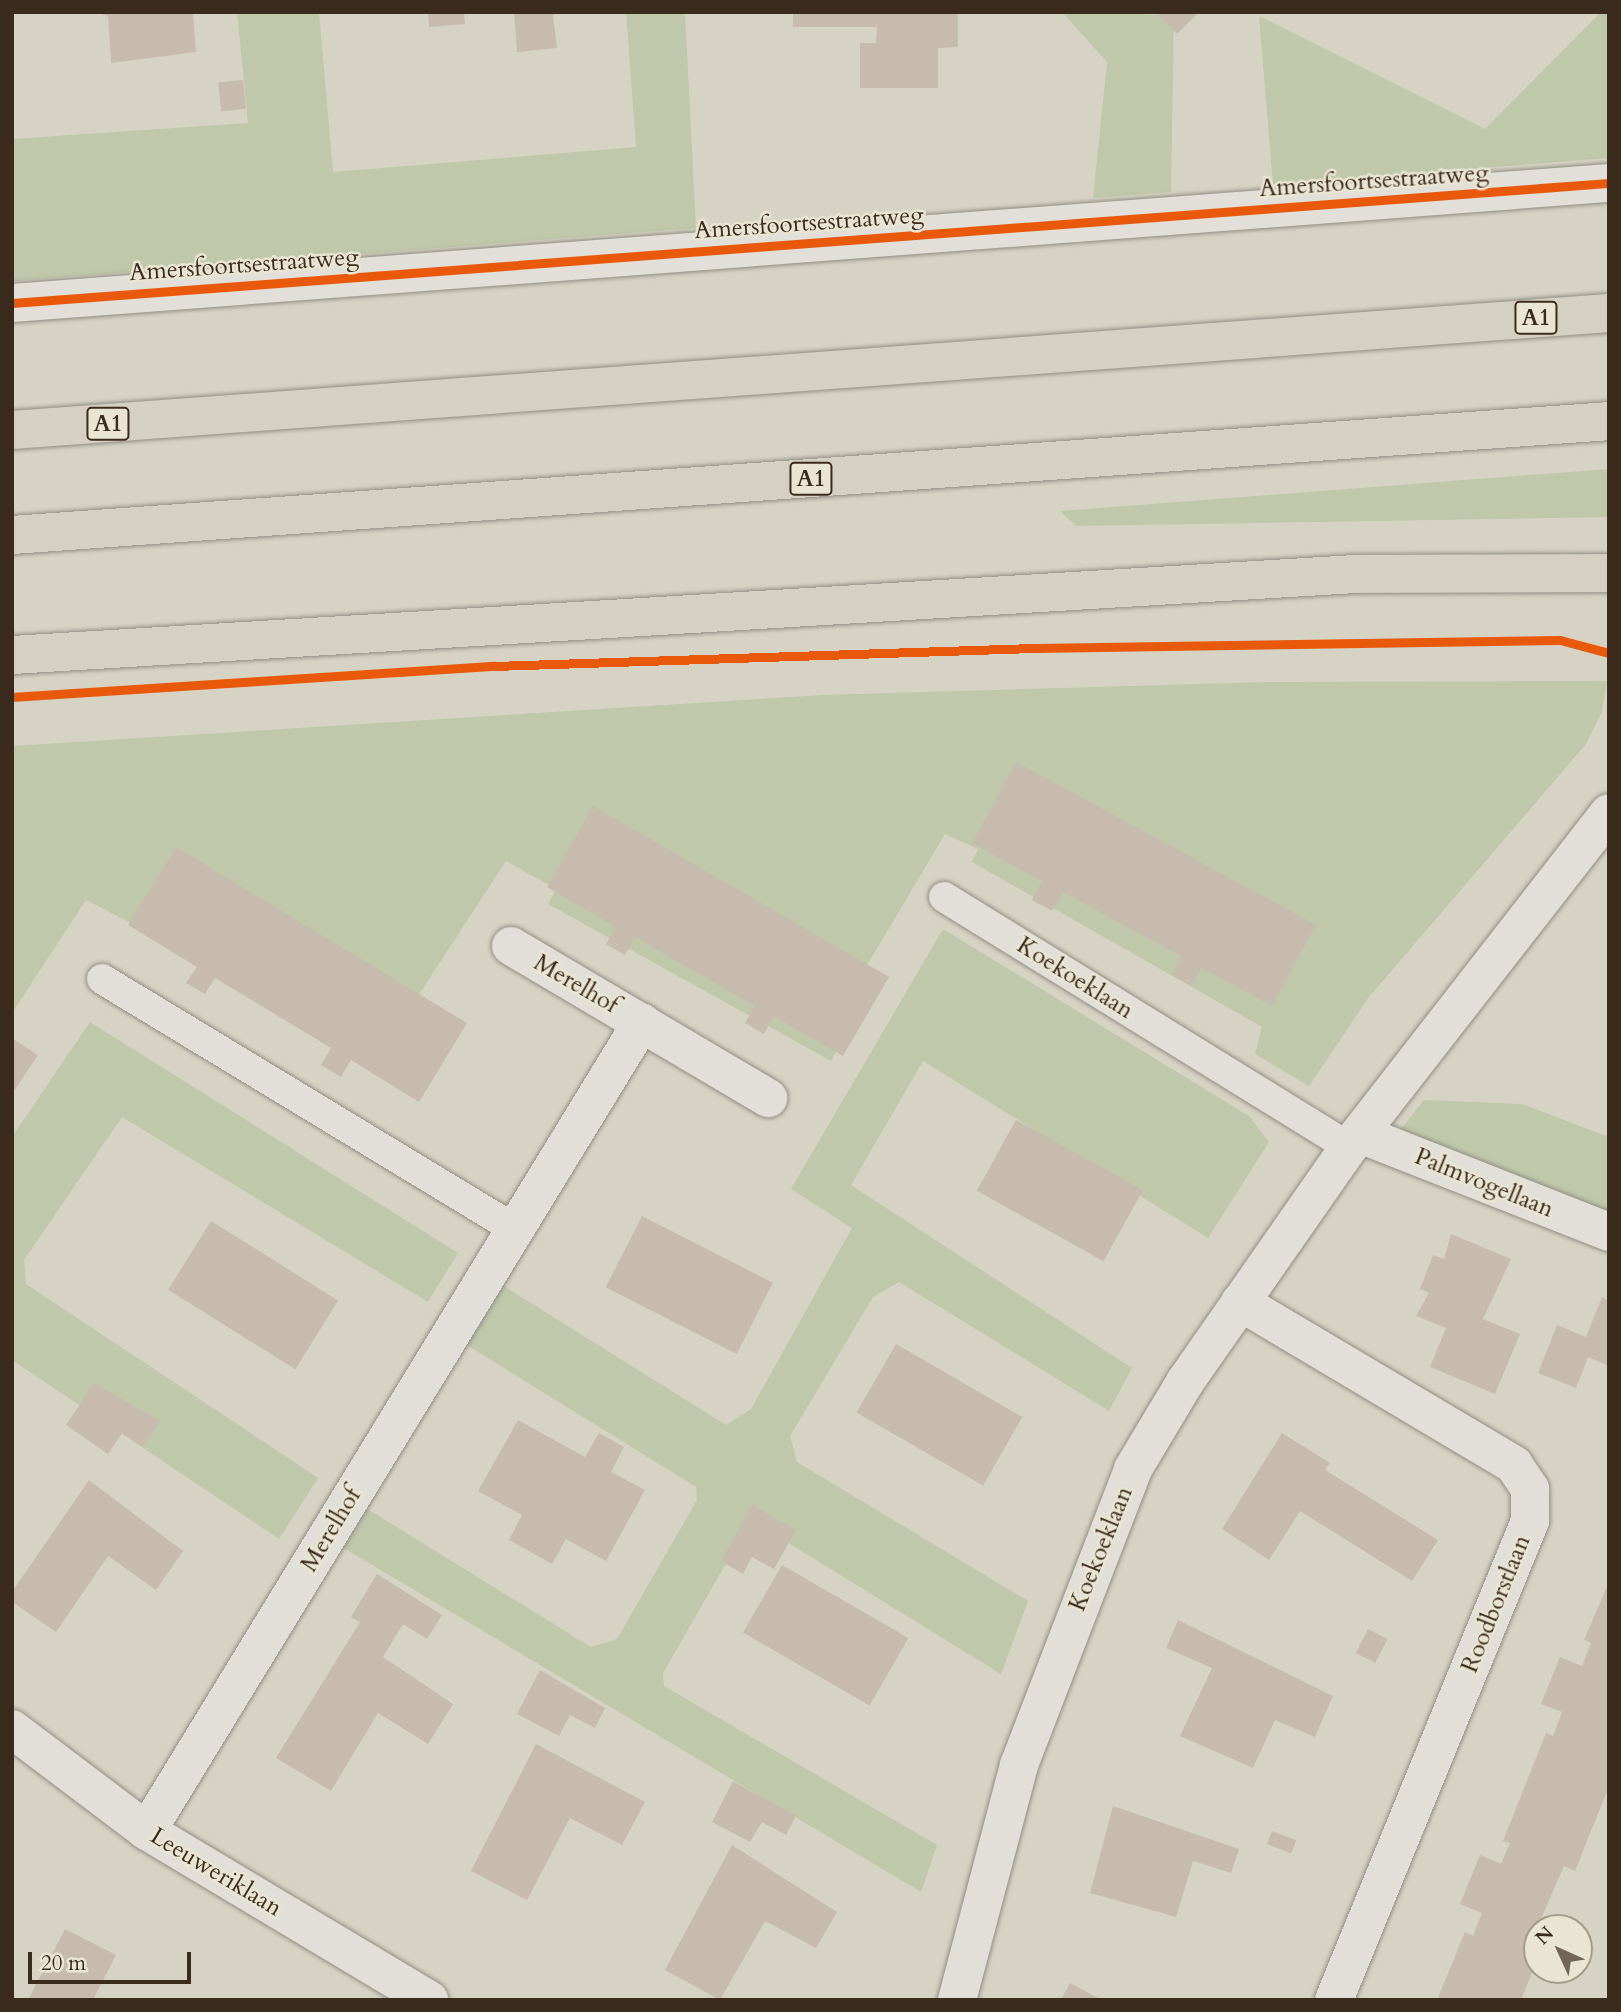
<!DOCTYPE html>
<style>
body{margin:0}
#map{position:relative;width:1621px;height:2012px;overflow:hidden;background:#d7d3c4;font-family:Cardo,serif}
div>[style]{position:absolute}
[style*='--x']{left:calc(var(--x)*1px);top:calc(var(--y)*1px);width:calc(var(--w)*1px);rotate:calc(var(--a)*1deg)}
.green>*{inset:0;background:#bfc8ab}
.building>*{inset:0;background:#c7bbad;transform-origin:0 0}
.roads{filter:drop-shadow(0 0 2px #928e84) drop-shadow(0 0 2px #928e84)}
.lane>*{height:30px;margin:-15px;padding:0 15px;transform-origin:15px;border-radius:15px;background:#e1dfd7}
.street>*{height:38px;margin:-19px;padding:0 19px;transform-origin:19px;border-radius:19px;background:#e1dfd7}
.secondary>*{height:38px;margin:-19px;padding:0 19px;transform-origin:19px;border-radius:19px;background:#e1dfd7}
.primary>*{height:38px;margin:-19px;padding:0 19px;transform-origin:19px;border-radius:19px;background:#d5d0c2}
.highway>*{height:38px;margin:-19px;padding:0 19px;transform-origin:19px;border-radius:19px;background:#d5d0c2}
.cycleway>*{height:9px;margin:-4.5px;padding:0 4.5px;transform-origin:4.5px;border-radius:4.5px;background:#e8590c}
span{translate:-50% -50%;white-space:nowrap;text-align:center;line-height:1.15;-webkit-text-stroke:5px #eae5d3;paint-order:stroke}
.shield-label span{padding:2px 5px;background:#eae5d3;border:2px solid;border-radius:5px;-webkit-text-stroke-width:0}
.shield-label{font-size:23px;color:#3b2b1d;font-weight:700}
.street-label{font-size:24px;color:#3b2b1d}
.frame{position:absolute;inset:0;border:14px solid #3b2b1d;pointer-events:none}
.north{position:absolute;left:1523px;top:1914px;width:70px;height:70px;box-sizing:border-box;background:#eae5d3;border:2px solid #a49b8a;border-radius:50%;rotate:315deg;font-size:19px;font-weight:700;line-height:28px;text-align:center;color:#3b2b1d}
.north::after{content:'';display:block;margin:auto;width:24px;height:32px;background:#726657;clip-path:polygon(50% 0,100% 100%,50% 72%,0 100%)}
.scale{position:absolute;left:28px;top:1952px;width:163px;height:32px;box-sizing:border-box;border:4px solid #3b2b1d;border-top:0;padding-left:9px;font-size:21px;line-height:24px;white-space:nowrap;color:#3b2b1d;-webkit-text-stroke:5px #eae5d3;paint-order:stroke}
</style>
<div id="map">
<div class="green">
<i style="clip-path:polygon(237px 12px,319px 12px,333px 172px,636px 147px,626px 12px,685px 12px,696px 228px,12px 281px,12px 139px,248px 123px)"></i>
<i style="clip-path:polygon(1062px 12px,1174px 15px,1171px 192px,1093px 198px,1107px 62px)"></i>
<i style="clip-path:polygon(1601px 12px,1609px 12px,1609px 158px,1273px 184px,1259px 16px,1485px 129px)"></i>
<i style="clip-path:polygon(1609px 469px,1609px 517px,1076px 526px,1060px 511px)"></i>
<i style="clip-path:polygon(1607px 681px,1602px 712px,1586px 744px,1369px 997px,1309px 1086px,1255px 1054px,1262px 1027px,972px 862px,978px 849px,945px 834px,866px 967px,879px 975px,831px 1061px,548px 904px,556px 889px,506px 861px,416px 999px,141px 928px,86px 900px,12px 1013px,12px 746px,823px 695px,1268px 682px)"></i>
<i style="clip-path:polygon(943px 929px,1249px 1116px,1269px 1142px,1208px 1238px,923px 1061px,851px 1185px,1132px 1368px,1109px 1411px,899px 1282px,873px 1297px,790px 1436px,797px 1462px,1028px 1601px,1001px 1674px,751px 1520px,663px 1673px,664px 1686px,937px 1845px,921px 1892px,332px 1541px,356px 1502px,591px 1647px,617px 1639px,697px 1500px,696px 1487px,459px 1340px,497px 1282px,726px 1425px,751px 1409px,852px 1228px,791px 1189px)"></i>
<i style="clip-path:polygon(90px 1022px,458px 1253px,428px 1302px,122px 1117px,24px 1260px,26px 1284px,318px 1478px,279px 1539px,12px 1360px,12px 1137px)"></i>
<i style="clip-path:polygon(1424px 1100px,1522px 1104px,1609px 1137px,1609px 1219px,1393px 1139px)"></i>
</div>
<div class="building">
<i style="clip-path:polygon(95px 12px,193px 12px,196px 52px,111px 63px,108px 16px)"></i>
<i style="clip-path:polygon(428px 12px,464px 12px,465px 24px,429px 27px)"></i>
<i style="clip-path:polygon(514px 12px,563px 12px,553px 15px,557px 48px,517px 52px)"></i>
<i style="clip-path:polygon(793px 12px,958px 12px,958px 47px,938px 48px,938px 88px,860px 88px,860px 43px,876px 43px,877px 27px,793px 27px)"></i>
<i style="clip-path:polygon(1156px 12px,1199px 12px,1177px 34px)"></i>
<i style="left:243px;top:80px;width:29px;height:25px;rotate:84deg"></i>
<i style="clip-path:polygon(1016px 762px,1316px 925px,1272px 1006px,1202px 968px,1191px 986px,1172px 975px,1181px 956px,1063px 892px,1052px 911px,1032px 900px,1042px 881px,972px 843px)"></i>
<i style="clip-path:polygon(593px 806px,889px 977px,843px 1056px,774px 1016px,764px 1034px,745px 1023px,755px 1006px,635px 937px,625px 955px,606px 944px,616px 927px,547px 887px)"></i>
<i style="clip-path:polygon(176px 847px,467px 1023px,419px 1102px,351px 1060px,341px 1077px,321px 1065px,331px 1048px,215px 978px,205px 994px,186px 983px,197px 967px,128px 925px)"></i>
<i style="clip-path:polygon(12px 1038px,38px 1055px,12px 1094px)"></i>
<i style="left:1016px;top:1120px;width:145px;height:81px;rotate:29deg"></i>
<i style="left:642px;top:1216px;width:147px;height:80px;rotate:27deg"></i>
<i style="left:211px;top:1221px;width:150px;height:81px;rotate:32deg"></i>
<i style="clip-path:polygon(1451px 1234px,1511px 1259px,1483px 1319px,1520px 1334px,1495px 1394px,1430px 1367px,1446px 1328px,1416px 1316px,1429px 1293px,1420px 1289px,1433px 1255px,1444px 1259px)"></i>
<i style="clip-path:polygon(1602px 1297px,1609px 1301px,1609px 1366px,1588px 1357px,1576px 1388px,1538px 1373px,1557px 1325px,1586px 1337px)"></i>
<i style="left:896px;top:1344px;width:146px;height:79px;rotate:30deg"></i>
<i style="clip-path:polygon(94px 1383px,160px 1421px,143px 1447px,122px 1433px,108px 1454px,66px 1425px)"></i>
<i style="clip-path:polygon(518px 1420px,585px 1457px,599px 1433px,624px 1447px,611px 1472px,645px 1490px,606px 1561px,566px 1539px,552px 1564px,509px 1540px,522px 1515px,478px 1491px)"></i>
<i style="clip-path:polygon(1282px 1433px,1330px 1463px,1325px 1470px,1438px 1540px,1412px 1581px,1300px 1511px,1269px 1560px,1222px 1529px)"></i>
<i style="clip-path:polygon(89px 1480px,183px 1551px,156px 1590px,108px 1556px,56px 1632px,12px 1602px,12px 1592px)"></i>
<i style="clip-path:polygon(752px 1505px,796px 1530px,774px 1569px,752px 1557px,743px 1574px,721px 1561px)"></i>
<i style="left:782px;top:1565px;width:146px;height:78px;rotate:30deg"></i>
<i style="clip-path:polygon(377px 1574px,442px 1615px,427px 1639px,403px 1624px,383px 1657px,453px 1704px,428px 1744px,378px 1713px,331px 1791px,276px 1758px,360px 1622px,351px 1617px)"></i>
<i style="clip-path:polygon(1609px 1582px,1609px 1787px,1597px 1816px,1575px 1871px,1564px 1866px,1537px 1928px,1526px 1958px,1536px 1963px,1521px 2000px,1437px 2000px,1465px 1932px,1473px 1936px,1482px 1913px,1460px 1904px,1480px 1855px,1501px 1864px,1510px 1843px,1503px 1841px,1546px 1733px,1553px 1736px,1562px 1712px,1541px 1704px,1560px 1657px,1582px 1666px,1591px 1643px,1584px 1640px)"></i>
<i style="clip-path:polygon(1178px 1620px,1333px 1696px,1315px 1737px,1275px 1720px,1253px 1768px,1180px 1736px,1212px 1668px,1166px 1648px)"></i>
<i style="left:1368px;top:1629px;width:22px;height:27px;rotate:27deg"></i>
<i style="clip-path:polygon(540px 1670px,605px 1708px,595px 1728px,570px 1715px,559px 1736px,517px 1714px)"></i>
<i style="clip-path:polygon(536px 1744px,645px 1802px,622px 1845px,570px 1818px,527px 1900px,471px 1871px)"></i>
<i style="clip-path:polygon(733px 1781px,796px 1816px,786px 1835px,762px 1822px,750px 1842px,712px 1822px)"></i>
<i style="clip-path:polygon(1113px 1806px,1239px 1849px,1231px 1873px,1193px 1861px,1176px 1917px,1090px 1893px)"></i>
<i style="left:1272px;top:1831px;width:26px;height:14px;rotate:21deg"></i>
<i style="clip-path:polygon(732px 1845px,837px 1912px,816px 1948px,765px 1921px,720px 2000px,665px 1970px)"></i>
<i style="clip-path:polygon(65px 1929px,116px 1955px,93px 2000px,28px 2000px)"></i>
<i style="clip-path:polygon(1070px 1983px,1102px 2000px,1061px 2000px)"></i>
</div>
<div class="roads">
<div class="lane">
<i style="--x:944;--y:897;--w:476;--a:31.7"></i>
<i style="--x:102;--y:979;--w:483;--a:31.2"></i>
</div>
<div class="street">
<i style="--x:12;--y:303;--w:1602;--a:-4.3"></i>
<i style="--x:511;--y:946;--w:299;--a:30.6"></i>
<i style="--x:1360;--y:1134;--w:268;--a:21.5"></i>
<i style="--x:1240;--y:1302;--w:319;--a:30.7"></i>
<i style="--x:1514;--y:1465;--w:29;--a:56"></i>
<i style="--x:1530;--y:1489;--w:32;--a:90"></i>
<i style="--x:1530;--y:1521;--w:518;--a:112.25"></i>
<i style="--x:12;--y:1729;--w:169;--a:37.1"></i>
<i style="--x:147;--y:1831;--w:329;--a:30.9"></i>
<i style="--x:147;--y:1831;--w:948;--a:-58.54"></i>
</div>
<div class="secondary">
<i style="--x:957;--y:2000;--w:243;--a:-75.2"></i>
<i style="--x:1019;--y:1765;--w:317;--a:-68.9"></i>
<i style="--x:1133;--y:1469;--w:101;--a:-59.1"></i>
<i style="--x:1185;--y:1382;--w:287;--a:-55.1"></i>
<i style="--x:1349;--y:1147;--w:423;--a:-52.1"></i>
</div>
<div class="primary">
<i style="--x:12;--y:655;--w:1345;--a:-3.45"></i>
<i style="--x:1355;--y:574;--w:254;--a:-0.2"></i>
</div>
<div class="highway">
<i style="--x:12;--y:430;--w:1601;--a:-4.19"></i>
<i style="--x:12;--y:535;--w:1601;--a:-4.08"></i>
</div>
</div>
<div class="cycleway">
<i style="--x:12;--y:303;--w:1602;--a:-4.3"></i>
<i style="--x:12;--y:697;--w:483;--a:-3.7"></i>
<i style="--x:494;--y:666;--w:541;--a:-1.91"></i>
<i style="--x:1035;--y:648;--w:525;--a:-0.87"></i>
<i style="--x:1560;--y:640;--w:51;--a:14.9"></i>
</div>
<div class="shield-label">
<span style="left:1536px;top:318px">A1</span>
<span style="left:108px;top:424px">A1</span>
<span style="left:811px;top:479px">A1</span>
</div>
<div class="street-label">
<span style="left:1374px;top:181px;rotate:-4deg">Amersfoortsestraatweg</span>
<span style="left:809px;top:223px;rotate:-4deg">Amersfoortsestraatweg</span>
<span style="left:244px;top:265px;rotate:-4deg">Amersfoortsestraatweg</span>
<span style="left:1075px;top:978px;rotate:32deg">Koekoeklaan</span>
<span style="left:576px;top:984px;rotate:30deg">Merelhof</span>
<span style="left:1484px;top:1183px;rotate:22deg">Palmvogellaan</span>
<span style="left:331px;top:1530px;rotate:-59deg">Merelhof</span>
<span style="left:1101px;top:1549px;rotate:-68deg">Koekoeklaan</span>
<span style="left:1496px;top:1604px;rotate:-68deg">Roodborstlaan</span>
<span style="left:216px;top:1872px;rotate:31deg">Leeuweriklaan</span>
</div>
<div class="frame"></div>
<div class="north">N</div>
<div class="scale">20 m</div>
</div>
